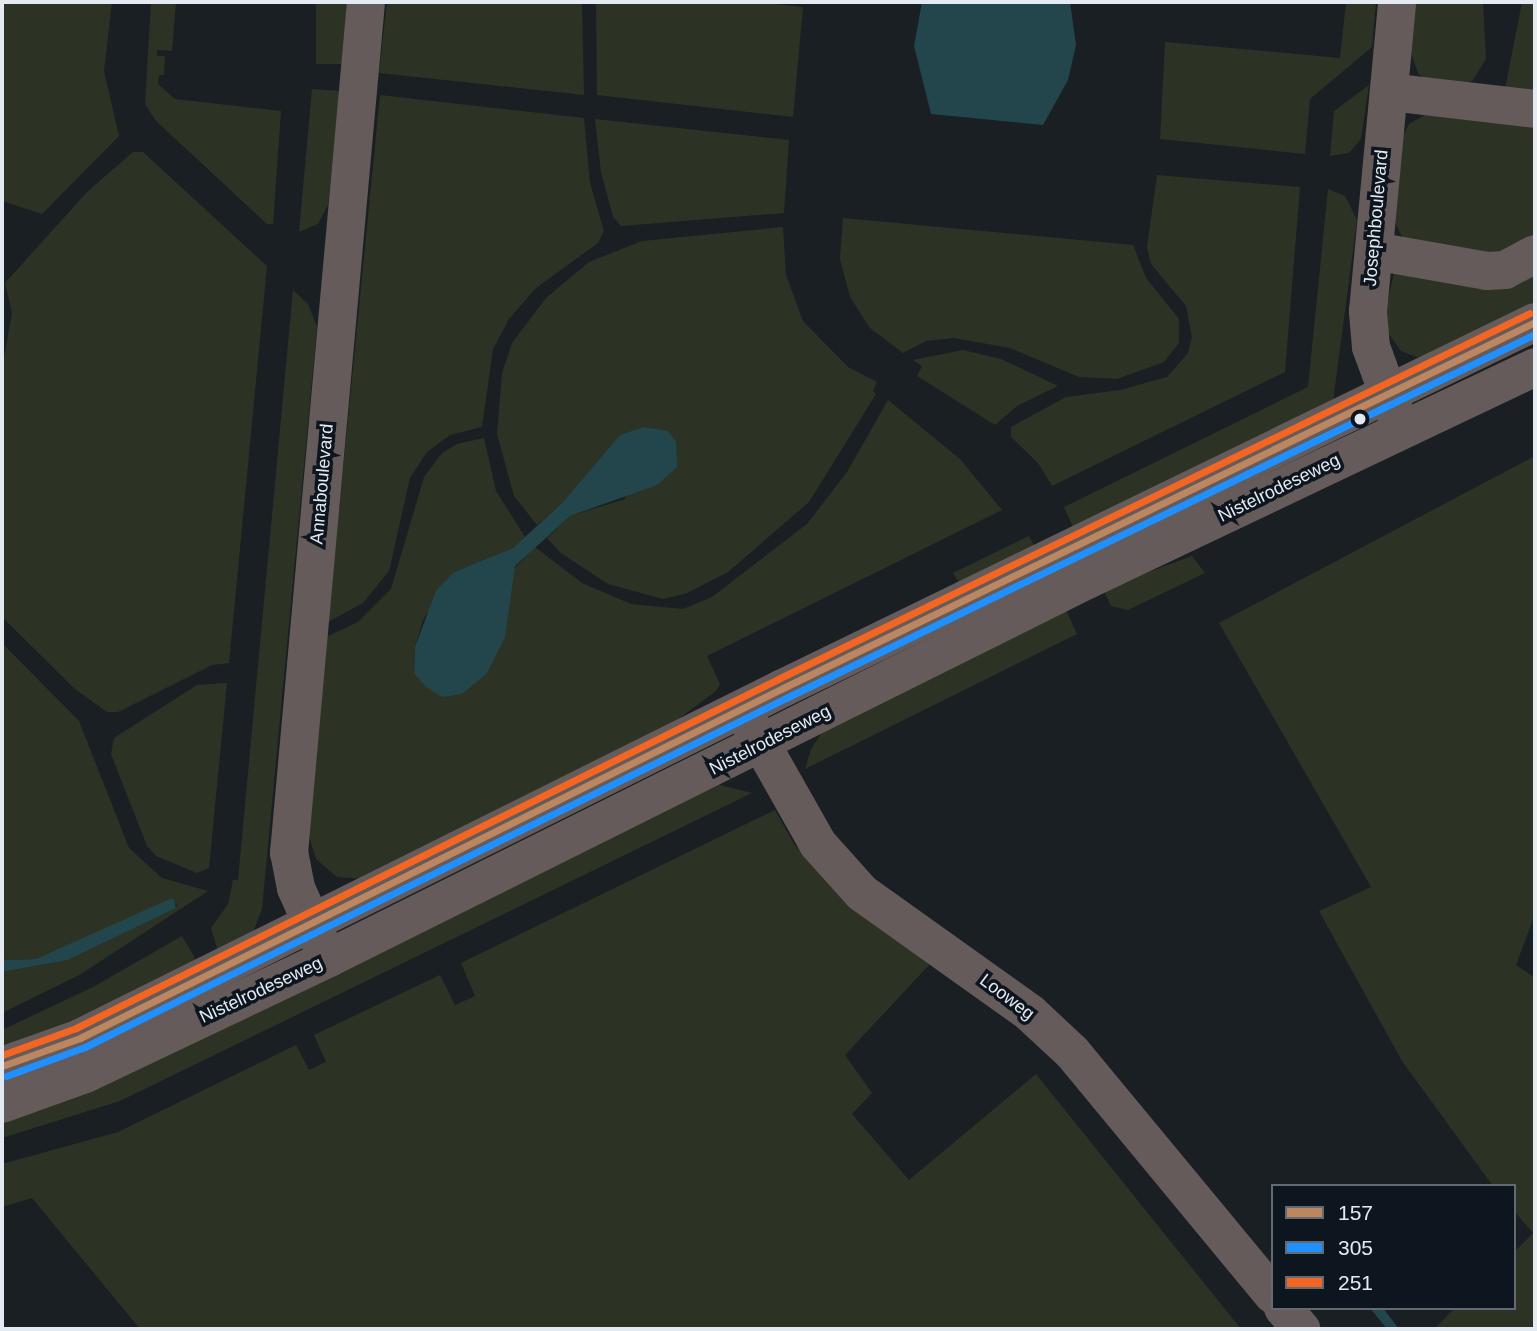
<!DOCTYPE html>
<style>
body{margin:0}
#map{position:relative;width:1537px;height:1331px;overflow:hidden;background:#1a1f24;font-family:Arial,sans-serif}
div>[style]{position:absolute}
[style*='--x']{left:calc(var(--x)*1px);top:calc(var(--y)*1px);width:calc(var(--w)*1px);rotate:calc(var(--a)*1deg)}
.green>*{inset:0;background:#2c3325;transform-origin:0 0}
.water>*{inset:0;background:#23464c}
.minor>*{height:38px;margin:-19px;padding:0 19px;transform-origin:19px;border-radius:19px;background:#655b5a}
.bus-1>*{height:7px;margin:-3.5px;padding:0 3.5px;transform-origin:3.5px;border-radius:3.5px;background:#bb8660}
.bus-2>*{height:7px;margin:-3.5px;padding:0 3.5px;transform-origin:3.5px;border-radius:3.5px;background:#2090ff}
.bus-3>*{height:7px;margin:-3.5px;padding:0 3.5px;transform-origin:3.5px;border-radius:3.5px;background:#f26522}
.dots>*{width:19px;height:19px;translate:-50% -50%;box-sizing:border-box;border:4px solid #0d151e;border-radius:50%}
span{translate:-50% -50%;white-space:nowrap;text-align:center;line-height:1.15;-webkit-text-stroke:7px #0d151e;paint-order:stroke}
.street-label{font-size:18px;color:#e4eaf1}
.frame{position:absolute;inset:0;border:4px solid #e4eaf1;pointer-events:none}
.legend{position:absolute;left:1271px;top:1184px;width:245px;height:126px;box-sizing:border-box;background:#0d151e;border:2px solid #636a72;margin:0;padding:9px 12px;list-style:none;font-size:21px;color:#e4eaf1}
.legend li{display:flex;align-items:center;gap:14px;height:35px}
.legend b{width:35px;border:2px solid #636a72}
</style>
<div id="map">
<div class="green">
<i style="clip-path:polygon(2px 2px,112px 2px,104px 71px,119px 136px,42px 214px,2px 201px)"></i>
<i style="clip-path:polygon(151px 2px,176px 2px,172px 51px,157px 50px,157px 56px,165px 56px,164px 75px,159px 75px,158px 84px,175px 99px,281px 111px,273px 224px,267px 224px,156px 121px,145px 104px)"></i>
<i style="left:316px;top:2px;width:32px;height:62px"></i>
<i style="clip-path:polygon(387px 2px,582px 2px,584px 95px,379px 73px)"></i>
<i style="clip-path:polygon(596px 2px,756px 2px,803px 7px,793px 117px,597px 95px)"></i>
<i style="clip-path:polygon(1346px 2px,1376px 2px,1372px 47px,1310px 99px,1305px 154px,1160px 139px,1165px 42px,1340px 58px)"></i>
<i style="clip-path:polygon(1415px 2px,1483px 2px,1486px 59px,1473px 80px,1463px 86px,1427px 82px,1418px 73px,1410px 50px)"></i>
<i style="clip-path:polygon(1522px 2px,1535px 2px,1535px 96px,1505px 89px)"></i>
<i style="clip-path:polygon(1369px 85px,1361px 139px,1349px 153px,1330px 156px,1334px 111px)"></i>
<i style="clip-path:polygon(312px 89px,340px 91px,328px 205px,318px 224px,299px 232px)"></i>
<i style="clip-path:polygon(380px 95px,584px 118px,590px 183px,604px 231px,598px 243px,536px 288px,509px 319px,493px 349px,482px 427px,450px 435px,427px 452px,410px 478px,389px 571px,363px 603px,328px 622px)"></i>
<i style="clip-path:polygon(1432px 111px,1535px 118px,1535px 242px,1500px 260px,1405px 243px,1394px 220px,1403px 136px,1409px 124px)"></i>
<i style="clip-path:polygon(595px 119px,789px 140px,784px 213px,621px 226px,613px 217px,601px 172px)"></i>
<i style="clip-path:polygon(133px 152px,143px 152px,267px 266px,229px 663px,212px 665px,118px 712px,107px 712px,75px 689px,2px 617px,2px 369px,12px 313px,5px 283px,88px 191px)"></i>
<i style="clip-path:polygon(1157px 175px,1300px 187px,1285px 372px,1052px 486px,1038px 463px,1011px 437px,1011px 427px,1066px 397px,1120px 390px,1167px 377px,1188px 353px,1192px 337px,1186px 306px,1151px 264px,1147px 247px)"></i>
<i style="clip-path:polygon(1328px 189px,1345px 196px,1357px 220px,1332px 409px,1076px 534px,1064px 507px,1308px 387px)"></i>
<i style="clip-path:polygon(843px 218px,1133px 245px,1146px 278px,1179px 319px,1179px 343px,1164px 362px,1117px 379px,1079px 377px,1010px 348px,954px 338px,926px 341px,903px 353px,870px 328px,850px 297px,840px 259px)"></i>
<i style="clip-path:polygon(783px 227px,786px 275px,803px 321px,848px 367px,877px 382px,873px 391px,876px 394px,809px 502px,728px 572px,687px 593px,663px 599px,608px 584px,561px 553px,547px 538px,570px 516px,625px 499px,620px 435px,562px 503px,537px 525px,514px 496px,497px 434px,502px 373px,512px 343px,546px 298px,589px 262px,642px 241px)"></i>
<i style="clip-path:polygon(1535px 265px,1535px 309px,1425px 360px,1401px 351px,1386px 330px,1384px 317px,1394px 273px)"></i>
<i style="clip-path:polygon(293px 290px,308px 304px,317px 327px,262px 909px,253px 932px,219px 954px,211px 928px,228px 904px,233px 880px,238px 880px)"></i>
<i style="clip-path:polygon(963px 350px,1001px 359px,1058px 386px,1017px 406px,995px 425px,917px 376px,922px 366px,913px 360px)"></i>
<i style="clip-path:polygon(888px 400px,960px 459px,1002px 510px,707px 656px,720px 684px,716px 691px,642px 746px,364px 879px,337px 877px,316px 859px,308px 833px,326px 637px,358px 622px,391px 589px,424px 477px,442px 453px,457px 444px,484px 438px,496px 491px,525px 537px,513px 548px,454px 572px,423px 620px,415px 647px,414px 673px,535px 547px,582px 583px,631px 604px,683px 609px,712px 597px,807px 524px,847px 472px)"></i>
<i style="clip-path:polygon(1535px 456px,1535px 914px,1516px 965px,1535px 978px,1535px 1329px,1434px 1329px,1455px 1308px,1514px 1308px,1514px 1252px,1533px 1233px,1514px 1211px,1514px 1186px,1493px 1186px,1402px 1061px,1319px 911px,1371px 887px,1219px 623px)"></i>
<i style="clip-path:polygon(1029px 536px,1038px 553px,959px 582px,953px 573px)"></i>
<i style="clip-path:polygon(1192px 556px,1205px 573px,1128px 610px,1111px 606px,1103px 589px)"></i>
<i style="clip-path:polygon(1065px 608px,1077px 634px,805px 769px,811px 749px,823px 731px)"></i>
<i style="clip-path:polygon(2px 643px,79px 721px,129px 848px,162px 878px,208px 891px,81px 974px,2px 1013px,2px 972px,68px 960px,176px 908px,177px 903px,36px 959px,2px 960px)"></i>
<i style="clip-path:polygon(227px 683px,209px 868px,197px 873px,156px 856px,147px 846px,111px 754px,114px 738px,197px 685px)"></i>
<i style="clip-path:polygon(720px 785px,752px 793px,120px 1101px,2px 1138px,2px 1119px,700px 788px)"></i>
<i style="clip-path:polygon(775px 810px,794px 844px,860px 912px,930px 964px,845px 1055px,872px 1093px,852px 1114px,909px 1180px,1036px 1074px,1241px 1329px,140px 1329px,32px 1198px,2px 1207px,2px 1164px,118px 1132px,296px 1045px,309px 1070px,326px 1062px,314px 1035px,440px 975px,455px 1005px,475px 996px,461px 963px)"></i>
<i style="clip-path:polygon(182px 936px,199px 965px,2px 1052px,2px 1030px,93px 987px)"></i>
</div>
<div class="water">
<i style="clip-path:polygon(922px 2px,1070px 2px,1076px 45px,1068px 80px,1043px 125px,931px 114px,914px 46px)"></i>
<i style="clip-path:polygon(644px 427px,668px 431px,676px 442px,677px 467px,657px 485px,570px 516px,515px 566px,505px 637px,487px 673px,462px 694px,442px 697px,426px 687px,414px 673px,415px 647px,436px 591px,454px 572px,513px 548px,562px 503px,620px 435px)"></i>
<i style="clip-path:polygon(170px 899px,174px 899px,176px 908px,68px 960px,2px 972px,2px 960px,36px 959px)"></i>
<i style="clip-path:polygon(1370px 1308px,1383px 1308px,1399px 1329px,1387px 1329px)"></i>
</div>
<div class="minor">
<i style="--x:1389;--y:92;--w:147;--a:6.6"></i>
<i style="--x:1374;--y:251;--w:115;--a:10"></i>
<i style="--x:1487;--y:271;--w:18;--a:-3"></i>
<i style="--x:1505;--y:270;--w:34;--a:-28"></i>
<i style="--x:1397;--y:418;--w:76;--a:-110.1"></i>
<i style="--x:1371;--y:347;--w:36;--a:-95"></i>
<i style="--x:1368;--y:311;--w:310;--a:-84.6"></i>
<i style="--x:749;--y:722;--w:140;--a:60.5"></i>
<i style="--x:818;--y:844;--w:66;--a:48.1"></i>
<i style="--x:862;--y:893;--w:206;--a:35.5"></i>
<i style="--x:1030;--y:1013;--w:57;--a:42.9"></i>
<i style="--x:1072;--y:1052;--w:315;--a:50.4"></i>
<i style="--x:321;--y:944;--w:61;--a:-114.1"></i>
<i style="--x:296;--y:888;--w:36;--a:-101"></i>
<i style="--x:289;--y:853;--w:854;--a:-84.83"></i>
<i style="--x:2;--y:1066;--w:83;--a:-19.7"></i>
<i style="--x:80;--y:1038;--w:785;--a:-26.47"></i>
<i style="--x:783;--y:688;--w:836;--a:-25.95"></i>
<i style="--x:2;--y:1104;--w:88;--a:-19.9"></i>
<i style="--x:85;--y:1074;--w:270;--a:-25.4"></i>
<i style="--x:329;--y:958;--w:847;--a:-26.5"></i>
<i style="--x:1087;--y:580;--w:496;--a:-25.4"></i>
<i style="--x:1283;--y:1308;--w:28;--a:49"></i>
</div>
<div class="bus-1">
<i style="--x:2;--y:1066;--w:83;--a:-19.7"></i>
<i style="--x:80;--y:1038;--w:785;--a:-26.47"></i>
<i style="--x:783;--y:688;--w:836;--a:-25.95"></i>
</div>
<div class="bus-2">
<i style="--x:6;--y:1076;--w:84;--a:-20.2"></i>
<i style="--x:85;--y:1047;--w:785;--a:-26.47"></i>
<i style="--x:788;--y:697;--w:831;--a:-25.92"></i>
</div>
<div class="bus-3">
<i style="--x:2;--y:1055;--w:79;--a:-20"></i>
<i style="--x:76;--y:1028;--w:784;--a:-26.43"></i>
<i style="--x:778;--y:679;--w:836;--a:-25.95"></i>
</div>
<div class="dots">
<i style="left:1360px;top:419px;background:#e4eaf1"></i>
</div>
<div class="street-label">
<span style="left:1376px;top:218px;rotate:-85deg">Josephboulevard</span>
<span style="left:322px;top:484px;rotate:-85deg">Annaboulevard</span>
<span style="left:1279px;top:488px;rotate:-26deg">Nistelrodeseweg</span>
<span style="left:770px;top:740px;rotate:-27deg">Nistelrodeseweg</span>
<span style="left:261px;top:990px;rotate:-25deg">Nistelrodeseweg</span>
<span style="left:1007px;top:997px;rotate:37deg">Looweg</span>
</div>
<div class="frame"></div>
<ul class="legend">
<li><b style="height:9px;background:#bb8660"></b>157</li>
<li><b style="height:9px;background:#2090ff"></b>305</li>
<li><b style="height:9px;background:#f26522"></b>251</li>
</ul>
</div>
